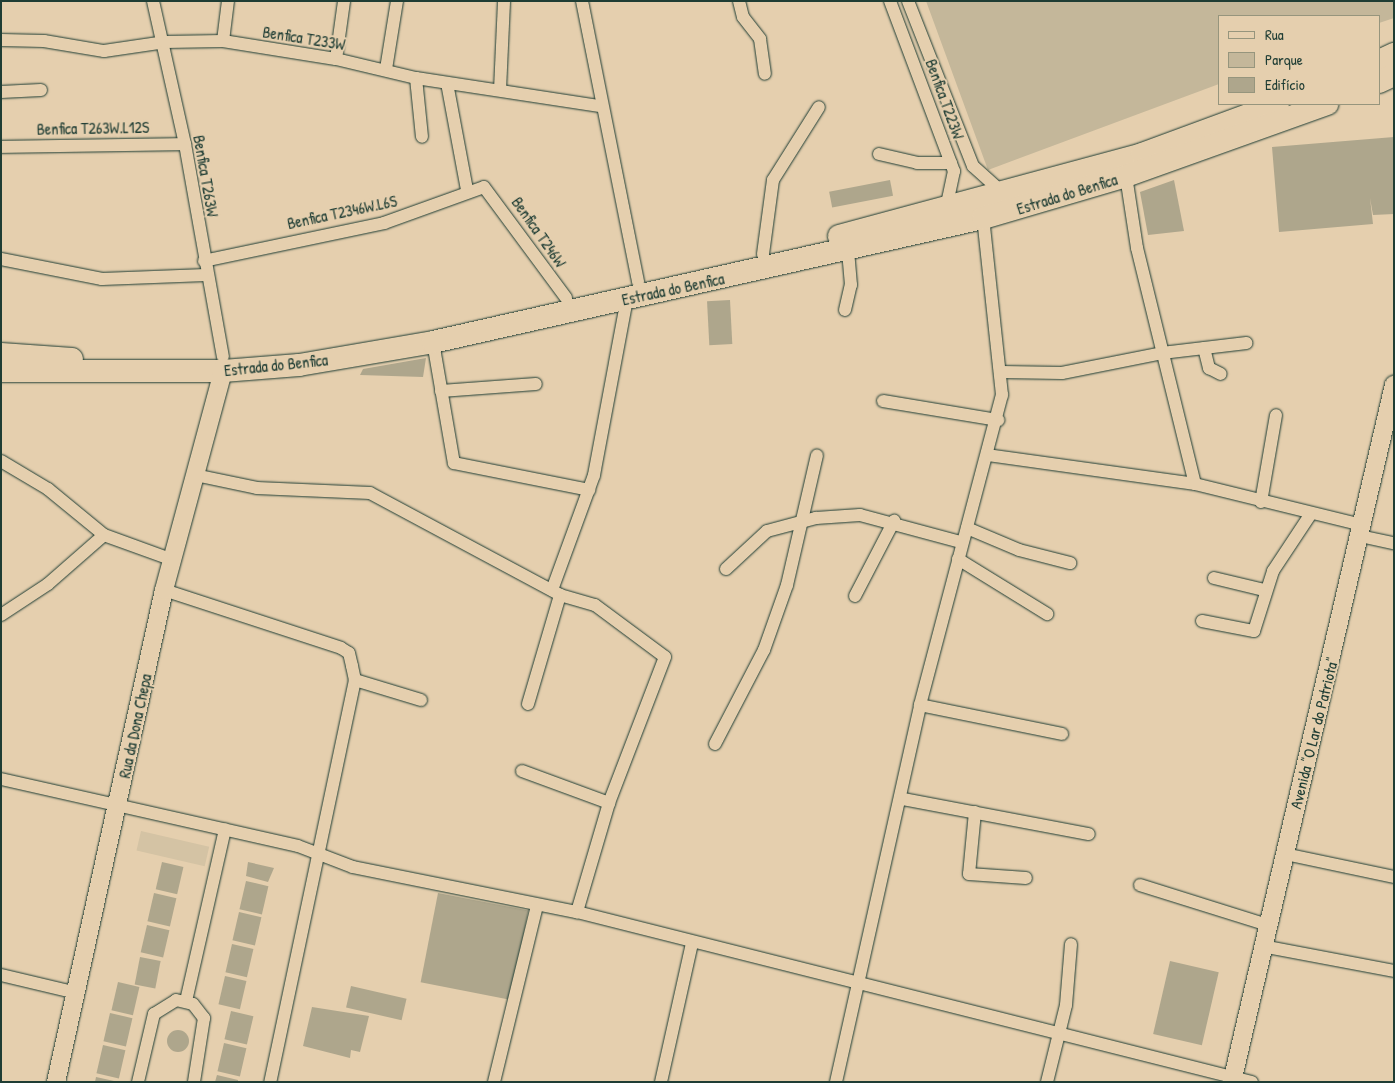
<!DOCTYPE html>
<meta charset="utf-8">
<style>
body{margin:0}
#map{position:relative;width:1395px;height:1083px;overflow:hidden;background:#e5cfae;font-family:"Patrick Hand",sans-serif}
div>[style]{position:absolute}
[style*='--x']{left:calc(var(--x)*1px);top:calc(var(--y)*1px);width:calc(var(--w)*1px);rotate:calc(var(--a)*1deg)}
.built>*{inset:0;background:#d4c3a4;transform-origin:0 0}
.green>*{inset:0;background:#c4b79a}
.building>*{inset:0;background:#aea68c;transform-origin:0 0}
.round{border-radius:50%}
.roads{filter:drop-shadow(0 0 1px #1f3d34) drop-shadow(0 0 1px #1f3d34)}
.street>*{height:12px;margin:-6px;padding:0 6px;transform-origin:6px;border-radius:6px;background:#e5cfae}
.secondary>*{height:18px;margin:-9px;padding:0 9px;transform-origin:9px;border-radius:9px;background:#e5cfae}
.highway>*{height:22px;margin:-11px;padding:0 11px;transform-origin:11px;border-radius:11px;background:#e5cfae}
span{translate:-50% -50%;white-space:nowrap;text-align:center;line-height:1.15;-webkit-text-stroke:4px #e5cfae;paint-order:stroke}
.street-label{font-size:16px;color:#1f3d34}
.frame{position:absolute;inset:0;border:2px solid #1f3d34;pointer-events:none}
.legend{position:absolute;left:1218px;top:15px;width:162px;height:90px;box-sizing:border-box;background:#e5cfae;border:1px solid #96957d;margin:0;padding:6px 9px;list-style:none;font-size:15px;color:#1f3d34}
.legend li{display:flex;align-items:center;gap:10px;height:25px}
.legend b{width:25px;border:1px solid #96957d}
</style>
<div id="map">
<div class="built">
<i style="left:141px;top:831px;width:70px;height:20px;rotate:13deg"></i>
</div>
<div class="green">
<i style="clip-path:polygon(926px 1px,1394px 1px,1394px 18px,1379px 23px,1379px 16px,1219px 16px,1219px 84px,988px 170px)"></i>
</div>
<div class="building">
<i style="clip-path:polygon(1394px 137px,1394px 214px,1373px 215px,1370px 198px,1373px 224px,1279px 232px,1272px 147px)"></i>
<i style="left:890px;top:180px;width:16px;height:62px;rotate:79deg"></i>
<i style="clip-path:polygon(1174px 180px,1184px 231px,1148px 235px,1140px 192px)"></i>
<i style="left:730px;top:300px;width:44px;height:23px;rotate:87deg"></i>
<i style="clip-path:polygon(426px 358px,423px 377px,360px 375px,363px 369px)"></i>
<i style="left:162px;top:862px;width:22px;height:28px;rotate:13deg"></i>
<i style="clip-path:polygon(248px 862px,274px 868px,268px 882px,246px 876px)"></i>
<i style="left:246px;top:881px;width:23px;height:29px;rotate:13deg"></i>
<i style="left:154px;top:893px;width:23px;height:29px;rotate:13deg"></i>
<i style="left:438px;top:893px;width:92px;height:91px;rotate:11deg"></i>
<i style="left:239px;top:912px;width:23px;height:29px;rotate:13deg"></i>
<i style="left:147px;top:925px;width:23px;height:28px;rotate:13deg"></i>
<i style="left:232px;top:944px;width:22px;height:29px;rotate:13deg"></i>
<i style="left:140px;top:957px;width:21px;height:28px;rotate:11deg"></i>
<i style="left:1170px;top:961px;width:50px;height:75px;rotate:13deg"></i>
<i style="left:225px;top:976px;width:22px;height:29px;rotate:13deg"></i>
<i style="left:118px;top:982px;width:22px;height:29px;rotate:13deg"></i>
<i style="left:351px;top:986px;width:57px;height:22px;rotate:13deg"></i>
<i style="clip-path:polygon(312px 1007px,369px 1016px,360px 1052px,351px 1050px,350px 1058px,303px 1046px)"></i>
<i style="left:231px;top:1011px;width:23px;height:29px;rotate:13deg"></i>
<i style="left:110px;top:1013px;width:23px;height:29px;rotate:13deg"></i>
<i class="round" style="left:167px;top:1030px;width:22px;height:22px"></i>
<i style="left:224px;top:1043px;width:23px;height:29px;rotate:13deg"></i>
<i style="left:103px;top:1045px;width:23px;height:29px;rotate:13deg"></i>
<i style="clip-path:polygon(217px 1075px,238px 1080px,238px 1082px,215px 1082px)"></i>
<i style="clip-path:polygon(96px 1077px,114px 1081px,114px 1082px,95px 1082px)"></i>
</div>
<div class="roads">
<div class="street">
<i style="--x:153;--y:1;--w:147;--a:77.4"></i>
<i style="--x:185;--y:144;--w:216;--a:79.9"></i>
<i style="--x:582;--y:1;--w:287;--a:78.7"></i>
<i style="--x:739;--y:1;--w:16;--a:76"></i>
<i style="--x:743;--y:17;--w:28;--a:52"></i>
<i style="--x:760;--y:39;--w:35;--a:82"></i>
<i style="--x:890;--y:1;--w:182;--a:69.4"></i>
<i style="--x:954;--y:171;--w:39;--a:102"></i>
<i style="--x:908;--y:1;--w:177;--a:68.5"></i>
<i style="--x:973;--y:166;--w:40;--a:42"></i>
<i style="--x:1;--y:40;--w:43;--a:1.3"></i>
<i style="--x:44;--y:41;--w:61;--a:9.5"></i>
<i style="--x:104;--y:51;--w:62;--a:-8.4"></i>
<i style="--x:165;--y:42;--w:58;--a:-1"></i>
<i style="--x:223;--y:41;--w:114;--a:9.1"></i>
<i style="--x:336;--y:59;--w:82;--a:13.4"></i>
<i style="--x:416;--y:78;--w:186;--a:8.7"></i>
<i style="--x:223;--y:41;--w:40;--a:-82.9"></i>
<i style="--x:336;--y:59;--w:59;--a:-82.1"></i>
<i style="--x:386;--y:69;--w:69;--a:-80.8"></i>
<i style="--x:416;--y:78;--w:59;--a:84.2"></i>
<i style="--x:447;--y:83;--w:109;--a:79.4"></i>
<i style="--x:500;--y:90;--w:89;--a:-87.4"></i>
<i style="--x:1;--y:92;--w:40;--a:-2.9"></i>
<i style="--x:1;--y:147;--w:184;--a:-0.9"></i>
<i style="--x:879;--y:154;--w:39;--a:13"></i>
<i style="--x:917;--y:163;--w:34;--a:0"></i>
<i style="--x:1126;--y:176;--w:73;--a:81.3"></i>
<i style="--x:1137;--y:248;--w:243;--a:76.2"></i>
<i style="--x:763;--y:254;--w:75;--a:-82.3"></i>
<i style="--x:773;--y:180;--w:86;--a:-57.8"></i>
<i style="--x:1;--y:259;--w:103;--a:11.2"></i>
<i style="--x:102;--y:279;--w:104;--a:-2.2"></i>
<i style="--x:204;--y:261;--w:184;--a:-11.9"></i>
<i style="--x:384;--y:223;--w:106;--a:-19.8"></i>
<i style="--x:484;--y:187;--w:138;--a:53.5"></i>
<i style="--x:845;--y:310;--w:26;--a:-77"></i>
<i style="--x:851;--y:285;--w:35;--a:-95"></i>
<i style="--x:433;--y:342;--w:123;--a:80.2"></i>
<i style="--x:454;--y:463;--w:138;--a:11.3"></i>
<i style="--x:1204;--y:348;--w:21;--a:76"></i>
<i style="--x:1209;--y:368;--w:13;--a:27"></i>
<i style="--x:1002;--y:372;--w:60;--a:1"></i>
<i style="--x:1062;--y:373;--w:102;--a:-11.3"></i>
<i style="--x:1162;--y:353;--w:85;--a:-6.8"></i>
<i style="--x:441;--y:391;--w:95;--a:-4.2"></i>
<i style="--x:883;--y:401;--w:117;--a:9.4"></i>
<i style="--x:987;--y:455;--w:210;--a:7.9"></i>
<i style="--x:1195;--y:484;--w:172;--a:13.8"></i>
<i style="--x:1;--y:461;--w:55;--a:30.8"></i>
<i style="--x:48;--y:489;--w:72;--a:39.4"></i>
<i style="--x:104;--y:535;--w:73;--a:19.9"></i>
<i style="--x:195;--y:475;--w:63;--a:11.8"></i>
<i style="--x:257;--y:488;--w:113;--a:2.5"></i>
<i style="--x:370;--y:493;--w:216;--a:28.2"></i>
<i style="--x:560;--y:595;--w:36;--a:16"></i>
<i style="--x:595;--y:605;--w:87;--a:36.6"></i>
<i style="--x:665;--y:657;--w:156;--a:111"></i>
<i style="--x:609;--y:803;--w:114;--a:106.4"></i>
<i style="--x:1261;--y:502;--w:88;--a:-80.2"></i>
<i style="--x:967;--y:528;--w:56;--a:22.9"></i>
<i style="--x:1019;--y:550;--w:53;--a:14.3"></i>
<i style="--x:1360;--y:536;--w:35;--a:12"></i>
<i style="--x:958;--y:559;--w:105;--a:31.7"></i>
<i style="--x:726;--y:569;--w:56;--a:-42.8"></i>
<i style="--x:767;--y:531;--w:51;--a:-14.9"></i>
<i style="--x:816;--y:518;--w:44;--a:-3.9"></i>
<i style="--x:860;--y:515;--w:105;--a:15"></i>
<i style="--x:1214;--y:578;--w:51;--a:13.5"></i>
<i style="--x:164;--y:590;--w:186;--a:18.1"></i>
<i style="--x:341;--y:648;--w:9;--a:32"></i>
<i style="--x:349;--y:653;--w:13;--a:77"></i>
<i style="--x:352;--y:666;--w:14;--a:78"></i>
<i style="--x:355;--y:680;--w:411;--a:101.9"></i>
<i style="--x:552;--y:590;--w:122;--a:-69.9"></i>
<i style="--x:594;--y:475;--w:179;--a:-79.4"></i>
<i style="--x:855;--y:596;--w:85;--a:-62.5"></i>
<i style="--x:1;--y:615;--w:56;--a:-33.4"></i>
<i style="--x:48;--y:584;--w:74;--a:-41.2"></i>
<i style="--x:1202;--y:621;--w:53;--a:10.9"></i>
<i style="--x:1254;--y:631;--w:63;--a:-72.4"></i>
<i style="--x:1273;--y:571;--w:67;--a:-56.5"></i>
<i style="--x:355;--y:680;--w:69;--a:16.9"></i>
<i style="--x:528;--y:704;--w:114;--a:-73.6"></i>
<i style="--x:920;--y:705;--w:145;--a:11.5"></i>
<i style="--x:715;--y:744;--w:106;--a:-62.5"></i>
<i style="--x:764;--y:650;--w:69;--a:-70.5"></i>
<i style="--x:787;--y:585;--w:133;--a:-77"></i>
<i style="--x:522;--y:771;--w:93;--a:20.2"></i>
<i style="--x:1;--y:779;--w:304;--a:12.7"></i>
<i style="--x:298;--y:846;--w:59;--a:20.9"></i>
<i style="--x:353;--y:867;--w:228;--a:11.4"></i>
<i style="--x:577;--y:912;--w:696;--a:14.14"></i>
<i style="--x:903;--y:799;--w:189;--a:10.7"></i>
<i style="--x:975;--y:812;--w:62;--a:95.5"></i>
<i style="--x:969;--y:874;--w:57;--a:4"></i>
<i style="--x:1285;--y:854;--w:111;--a:11.9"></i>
<i style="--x:1140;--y:885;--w:134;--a:17.4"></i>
<i style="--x:1262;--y:946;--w:134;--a:10.7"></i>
<i style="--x:1;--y:975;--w:78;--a:13.3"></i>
<i style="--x:186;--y:1001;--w:176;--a:-77.2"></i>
<i style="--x:138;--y:1082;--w:70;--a:-76.8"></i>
<i style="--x:154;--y:1014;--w:26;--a:-32"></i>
<i style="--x:176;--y:1000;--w:17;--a:13"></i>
<i style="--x:193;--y:1004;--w:18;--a:52"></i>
<i style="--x:204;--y:1018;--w:65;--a:98.9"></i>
<i style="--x:494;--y:1082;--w:182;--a:-76.3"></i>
<i style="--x:661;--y:1082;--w:142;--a:-77.4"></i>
<i style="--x:836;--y:1082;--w:386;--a:-77.4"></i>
<i style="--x:920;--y:705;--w:321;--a:-75.2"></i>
<i style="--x:1002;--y:395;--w:178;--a:-96.1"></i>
<i style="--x:1047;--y:1082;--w:79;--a:-76.1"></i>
<i style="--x:1066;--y:1005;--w:61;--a:-85.3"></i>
</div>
<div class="secondary">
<i style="--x:56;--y:1082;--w:504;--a:-77.62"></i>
<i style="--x:164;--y:590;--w:227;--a:-74.9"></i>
<i style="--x:1232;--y:1082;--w:716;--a:-76.92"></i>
</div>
<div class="highway">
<i style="--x:1379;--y:61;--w:17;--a:-25"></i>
<i style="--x:1379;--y:82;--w:17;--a:-25"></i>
<i style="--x:839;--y:236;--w:314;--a:-15.1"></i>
<i style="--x:1142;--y:154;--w:145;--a:-20.2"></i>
<i style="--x:1;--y:354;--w:71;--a:4"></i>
<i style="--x:1;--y:371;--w:222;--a:0"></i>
<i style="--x:223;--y:371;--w:76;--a:-4.5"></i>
<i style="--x:299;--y:365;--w:136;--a:-9.7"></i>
<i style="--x:433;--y:342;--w:564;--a:-12.71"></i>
<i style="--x:983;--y:218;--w:149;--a:-16.4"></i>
<i style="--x:1126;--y:176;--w:214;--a:-19.7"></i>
</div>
</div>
<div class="street-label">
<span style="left:304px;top:38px;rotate:9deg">Benfica T233W</span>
<span style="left:945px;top:99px;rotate:70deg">Benfica T223W</span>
<span style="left:93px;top:128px;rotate:-1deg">Benfica T263W.L12S</span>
<span style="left:206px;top:176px;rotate:80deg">Benfica T263W</span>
<span style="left:1067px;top:194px;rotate:-17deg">Estrada do Benfica</span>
<span style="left:342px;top:212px;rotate:-12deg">Benfica T2346W.L6S</span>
<span style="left:539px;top:232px;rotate:55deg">Benfica T246W</span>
<span style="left:673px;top:289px;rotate:-12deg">Estrada do Benfica</span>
<span style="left:276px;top:365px;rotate:-6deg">Estrada do Benfica</span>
<span style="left:135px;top:726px;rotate:-78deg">Rua da Dona Chepa</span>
<span style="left:1314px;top:733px;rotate:-76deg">Avenida "O Lar do Patriota"</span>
</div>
<div class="frame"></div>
<ul class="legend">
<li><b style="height:6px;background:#e5cfae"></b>Rua</li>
<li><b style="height:14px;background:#c4b79a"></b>Parque</li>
<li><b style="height:14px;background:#aea68c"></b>Edifício</li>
</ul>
</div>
